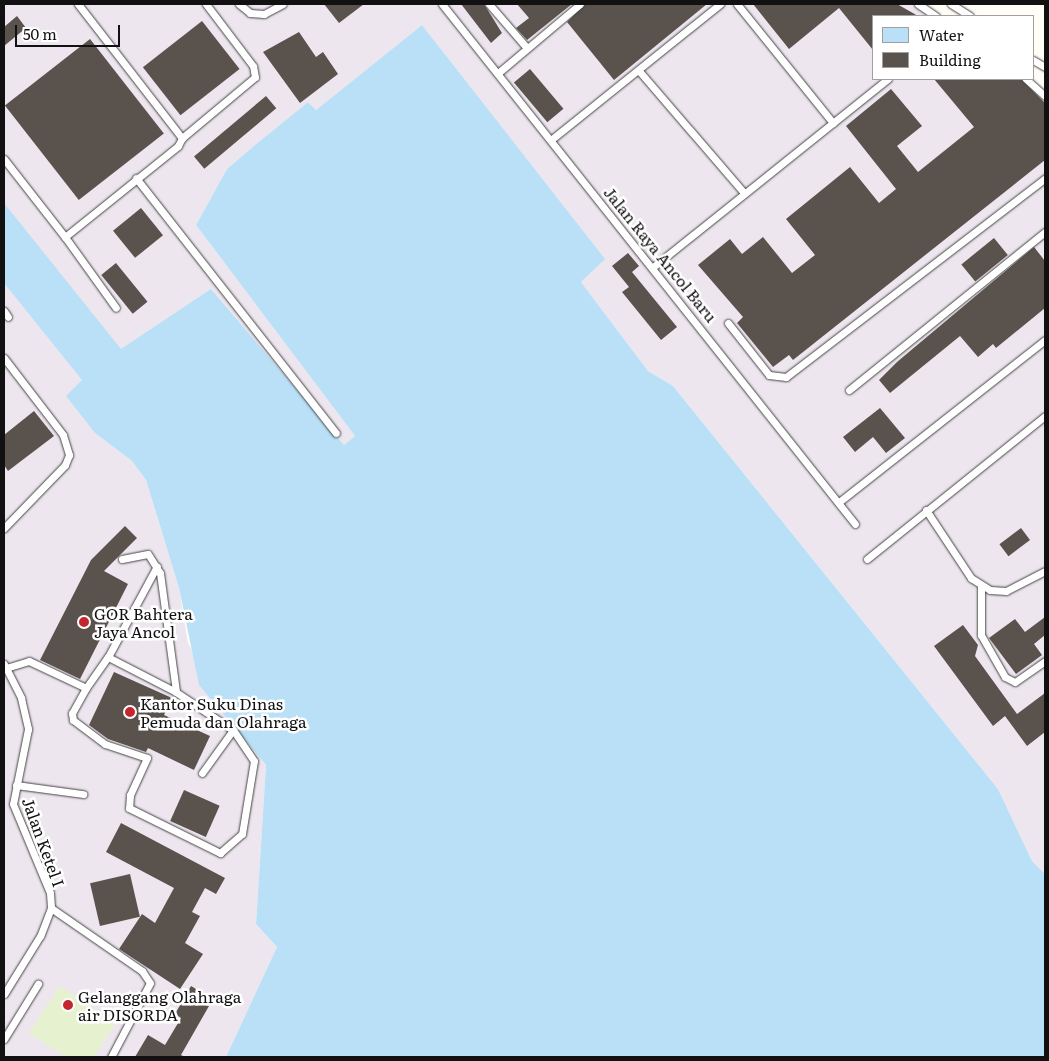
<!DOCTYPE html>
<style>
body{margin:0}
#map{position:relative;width:1049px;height:1061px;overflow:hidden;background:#fffdf5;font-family:Literata,serif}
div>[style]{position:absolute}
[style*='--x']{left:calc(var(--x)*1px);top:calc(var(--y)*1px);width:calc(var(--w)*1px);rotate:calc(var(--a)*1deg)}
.industrial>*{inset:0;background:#eee6ef}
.pitch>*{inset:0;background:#e6f2cf}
.water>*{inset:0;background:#b9e0f7}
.building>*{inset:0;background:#5a524d;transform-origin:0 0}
.roads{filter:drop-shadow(0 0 1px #444) drop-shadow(0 0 1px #444)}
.lane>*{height:7px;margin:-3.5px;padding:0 3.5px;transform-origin:3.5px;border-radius:3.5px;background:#fff}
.dots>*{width:14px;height:14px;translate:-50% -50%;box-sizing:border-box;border:2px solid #fff;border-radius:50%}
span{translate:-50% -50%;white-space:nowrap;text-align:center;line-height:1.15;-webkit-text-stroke:5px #fff;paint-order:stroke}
.street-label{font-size:16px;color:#111}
.poi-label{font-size:16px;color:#111}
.left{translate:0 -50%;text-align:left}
.frame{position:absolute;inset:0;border:5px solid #111;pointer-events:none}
.legend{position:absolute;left:872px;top:15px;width:162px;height:65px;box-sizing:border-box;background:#fff;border:1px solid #a0a0a0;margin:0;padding:6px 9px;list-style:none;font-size:15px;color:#111}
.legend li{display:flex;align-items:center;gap:10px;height:25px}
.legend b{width:25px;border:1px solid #a0a0a0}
.scale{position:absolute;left:15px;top:25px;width:105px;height:22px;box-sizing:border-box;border:2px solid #111;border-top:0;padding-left:6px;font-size:15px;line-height:18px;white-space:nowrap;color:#111;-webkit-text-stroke:4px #fff;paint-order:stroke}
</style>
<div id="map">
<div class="industrial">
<i style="clip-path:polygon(4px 4px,925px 4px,942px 16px,873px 16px,873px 79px,1029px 79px,1045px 90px,1045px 874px,1032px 861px,998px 789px,673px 386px,648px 371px,581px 282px,604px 259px,422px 25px,316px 110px,308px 102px,255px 145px,227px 169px,196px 225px,355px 436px,344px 445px,211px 289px,95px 433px,132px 461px,146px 480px,179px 588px,188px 643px,237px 731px,266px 765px,256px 924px,277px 947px,226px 1057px,4px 1057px)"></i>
</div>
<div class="pitch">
<i style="clip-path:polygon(60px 986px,116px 1023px,94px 1057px,66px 1057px,29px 1033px)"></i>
</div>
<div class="water">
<i style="clip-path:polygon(422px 25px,605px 259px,581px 282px,648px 371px,673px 386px,998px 789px,1032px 861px,1045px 874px,1045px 1057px,226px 1057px,277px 947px,256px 924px,266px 765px,199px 685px,179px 588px,146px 480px,132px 461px,95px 433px,66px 396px,82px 380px,4px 283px,4px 203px,121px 349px,211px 289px,344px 445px,355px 436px,196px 225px,227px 169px,255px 145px,308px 102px,316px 110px)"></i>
</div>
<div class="building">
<i style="clip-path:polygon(324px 4px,364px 4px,339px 23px)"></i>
<i style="clip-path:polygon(461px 4px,484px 4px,502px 33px,491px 43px)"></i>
<i style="clip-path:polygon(517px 4px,572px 4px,527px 40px,516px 28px,529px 18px)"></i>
<i style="clip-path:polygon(585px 4px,707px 4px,614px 80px,567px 22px)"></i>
<i style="clip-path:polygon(753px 4px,897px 4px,918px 16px,873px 16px,873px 50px,839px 8px,789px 49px)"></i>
<i style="clip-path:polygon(17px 16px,26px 28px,4px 46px,4px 27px)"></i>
<i style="left:202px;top:21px;width:61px;height:75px;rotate:52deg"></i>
<i style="clip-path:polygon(299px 32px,316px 57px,323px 52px,338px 74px,300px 103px,263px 52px)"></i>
<i style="left:90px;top:39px;width:120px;height:108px;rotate:52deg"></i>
<i style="left:530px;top:69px;width:52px;height:21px;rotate:50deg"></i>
<i style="clip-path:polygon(934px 79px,1021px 79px,1045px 103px,1045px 160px,793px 360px,789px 355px,773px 367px,737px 323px,743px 317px,698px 265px,730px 239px,742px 254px,763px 237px,792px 273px,815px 255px,786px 219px,850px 167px,879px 203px,896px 189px,846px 126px,891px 89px,922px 126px,897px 146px,918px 172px,974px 127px)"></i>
<i style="left:266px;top:96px;width:16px;height:94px;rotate:50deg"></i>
<i style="left:141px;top:208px;width:35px;height:36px;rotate:51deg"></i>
<i style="left:994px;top:238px;width:22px;height:42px;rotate:51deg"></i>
<i style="clip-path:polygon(1034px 247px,1045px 261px,1045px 308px,996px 348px,993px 344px,978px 357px,960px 336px,890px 393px,879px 380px,897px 362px)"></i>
<i style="clip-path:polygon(628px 253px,639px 266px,632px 272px,677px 327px,661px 340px,622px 292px,629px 287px,612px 266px)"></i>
<i style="left:116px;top:263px;width:50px;height:19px;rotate:51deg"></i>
<i style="clip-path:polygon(880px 408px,905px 438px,886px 453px,873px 437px,855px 452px,843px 437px)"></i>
<i style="clip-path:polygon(34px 411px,54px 436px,8px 471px,4px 465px,4px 435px)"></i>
<i style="clip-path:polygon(125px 526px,137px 538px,104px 571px,128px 584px,80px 679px,40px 660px,91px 560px)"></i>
<i style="left:1021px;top:528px;width:15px;height:27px;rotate:53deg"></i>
<i style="clip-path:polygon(1045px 617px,1045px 635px,1034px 644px,1042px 655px,1016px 674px,989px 638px,1015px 619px,1025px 632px)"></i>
<i style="clip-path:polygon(963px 625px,978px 645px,975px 656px,1017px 714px,1045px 693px,1045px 732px,1027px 746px,1005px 716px,993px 726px,934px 646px)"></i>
<i style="clip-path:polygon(114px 672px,172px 698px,164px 715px,210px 736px,194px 770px,148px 748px,146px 752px,108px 739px,89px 725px)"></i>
<i style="left:184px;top:790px;width:39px;height:34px;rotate:24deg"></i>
<i style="clip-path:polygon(121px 823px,225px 878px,216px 894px,205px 888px,192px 912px,200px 916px,185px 943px,203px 954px,180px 989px,119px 949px,142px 914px,155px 923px,174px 888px,106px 852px)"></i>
<i style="left:130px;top:874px;width:44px;height:41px;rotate:77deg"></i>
<i style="clip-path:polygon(191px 986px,213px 999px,181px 1055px,185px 1057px,135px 1057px,148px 1035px,165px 1045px,181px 1018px,175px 1014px)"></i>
</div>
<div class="roads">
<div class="lane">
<i style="--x:78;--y:4;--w:170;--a:52.2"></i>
<i style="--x:182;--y:138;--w:9;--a:117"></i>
<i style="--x:178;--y:146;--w:145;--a:141.2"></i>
<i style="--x:65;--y:237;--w:87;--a:54.3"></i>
<i style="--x:239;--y:4;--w:14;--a:39"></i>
<i style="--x:250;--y:13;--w:14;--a:4"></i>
<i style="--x:264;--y:14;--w:21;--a:-28"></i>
<i style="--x:442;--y:4;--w:664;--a:51.54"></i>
<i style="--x:489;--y:4;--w:58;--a:49.2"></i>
<i style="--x:737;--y:4;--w:153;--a:51.1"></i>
<i style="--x:918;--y:4;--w:22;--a:34"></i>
<i style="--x:951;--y:4;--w:22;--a:32"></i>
<i style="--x:1033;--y:60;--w:14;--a:30"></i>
<i style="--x:640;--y:72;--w:160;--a:49.3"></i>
<i style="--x:498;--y:73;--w:107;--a:-40.1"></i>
<i style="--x:1026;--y:79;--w:25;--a:42"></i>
<i style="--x:182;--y:138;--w:95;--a:-39.9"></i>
<i style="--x:255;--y:77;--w:11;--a:-100"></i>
<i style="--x:253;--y:66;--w:78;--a:-127.2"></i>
<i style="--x:552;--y:139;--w:216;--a:-38.8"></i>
<i style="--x:4;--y:159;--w:99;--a:52"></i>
<i style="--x:136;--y:178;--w:324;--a:51.9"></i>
<i style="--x:653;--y:267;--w:301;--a:-38.7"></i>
<i style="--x:4;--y:311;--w:7;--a:56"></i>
<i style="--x:728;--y:323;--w:66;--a:51.7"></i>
<i style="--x:769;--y:375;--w:17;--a:7"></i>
<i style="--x:786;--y:377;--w:327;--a:-37.5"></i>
<i style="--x:4;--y:358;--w:97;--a:52.5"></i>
<i style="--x:63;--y:435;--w:21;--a:73"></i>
<i style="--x:69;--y:455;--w:11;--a:112"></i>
<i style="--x:65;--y:465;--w:88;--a:134.1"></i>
<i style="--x:849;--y:390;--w:252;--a:-38.9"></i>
<i style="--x:839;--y:502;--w:262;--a:-38.2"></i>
<i style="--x:926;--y:510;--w:82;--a:56.5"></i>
<i style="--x:971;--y:578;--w:22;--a:32"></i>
<i style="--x:990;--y:590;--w:16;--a:4"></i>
<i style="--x:1006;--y:591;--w:44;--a:-27.1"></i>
<i style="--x:122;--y:559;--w:26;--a:-11"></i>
<i style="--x:148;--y:554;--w:22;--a:58"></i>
<i style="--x:160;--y:573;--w:120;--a:82.3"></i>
<i style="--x:176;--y:692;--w:69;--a:33.7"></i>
<i style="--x:867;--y:559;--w:228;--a:-38.8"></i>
<i style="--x:981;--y:585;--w:50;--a:90"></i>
<i style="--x:981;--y:635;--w:48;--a:60.3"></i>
<i style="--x:1005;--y:677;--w:11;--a:27"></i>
<i style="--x:1015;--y:682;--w:37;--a:-35"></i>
<i style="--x:108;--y:657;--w:103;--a:-61.7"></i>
<i style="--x:4;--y:664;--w:38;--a:63"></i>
<i style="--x:21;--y:698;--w:32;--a:77"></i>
<i style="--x:28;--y:729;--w:76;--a:101.3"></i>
<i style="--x:13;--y:804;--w:96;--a:67.4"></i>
<i style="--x:50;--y:893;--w:15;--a:86"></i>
<i style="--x:51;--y:908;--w:30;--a:111"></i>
<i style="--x:40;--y:936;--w:68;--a:121.8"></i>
<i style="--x:6;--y:668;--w:24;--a:-17"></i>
<i style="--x:29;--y:661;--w:63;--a:25.3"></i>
<i style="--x:86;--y:688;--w:29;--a:119"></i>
<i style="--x:72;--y:713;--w:7;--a:82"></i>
<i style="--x:73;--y:720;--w:40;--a:37"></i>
<i style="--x:105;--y:744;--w:44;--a:18.4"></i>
<i style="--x:147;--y:758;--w:41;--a:114.7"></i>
<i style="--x:130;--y:795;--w:13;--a:94"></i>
<i style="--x:129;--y:808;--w:102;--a:26.3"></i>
<i style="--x:220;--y:853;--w:29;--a:-41"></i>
<i style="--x:242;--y:834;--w:74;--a:-80.7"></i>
<i style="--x:254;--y:761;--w:37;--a:-124"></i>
<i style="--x:233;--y:730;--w:53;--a:125.8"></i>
<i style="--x:86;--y:688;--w:38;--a:-55"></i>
<i style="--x:108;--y:657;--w:76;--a:27.2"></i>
<i style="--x:16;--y:785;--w:68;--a:7.7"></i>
<i style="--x:51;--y:908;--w:111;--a:34.7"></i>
<i style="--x:142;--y:971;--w:14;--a:56"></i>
<i style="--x:150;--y:983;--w:84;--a:117.8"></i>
<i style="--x:4;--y:1039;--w:65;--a:-58.3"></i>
</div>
</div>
<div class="dots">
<i style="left:84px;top:622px;background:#c4262e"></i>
<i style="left:130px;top:712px;background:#c4262e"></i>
<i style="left:68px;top:1005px;background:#c4262e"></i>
</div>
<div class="street-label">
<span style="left:661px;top:254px;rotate:51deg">Jalan Raya Ancol Baru</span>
<span style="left:44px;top:842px;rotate:70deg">Jalan Ketel I</span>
</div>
<div class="poi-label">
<span class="left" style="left:94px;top:622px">GOR Bahtera<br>Jaya Ancol</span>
<span class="left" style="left:140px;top:712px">Kantor Suku Dinas<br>Pemuda dan Olahraga</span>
<span class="left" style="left:78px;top:1005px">Gelanggang Olahraga<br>air DISORDA</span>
</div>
<div class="frame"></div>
<ul class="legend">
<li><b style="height:14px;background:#b9e0f7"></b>Water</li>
<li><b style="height:14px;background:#5a524d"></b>Building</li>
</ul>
<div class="scale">50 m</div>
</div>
